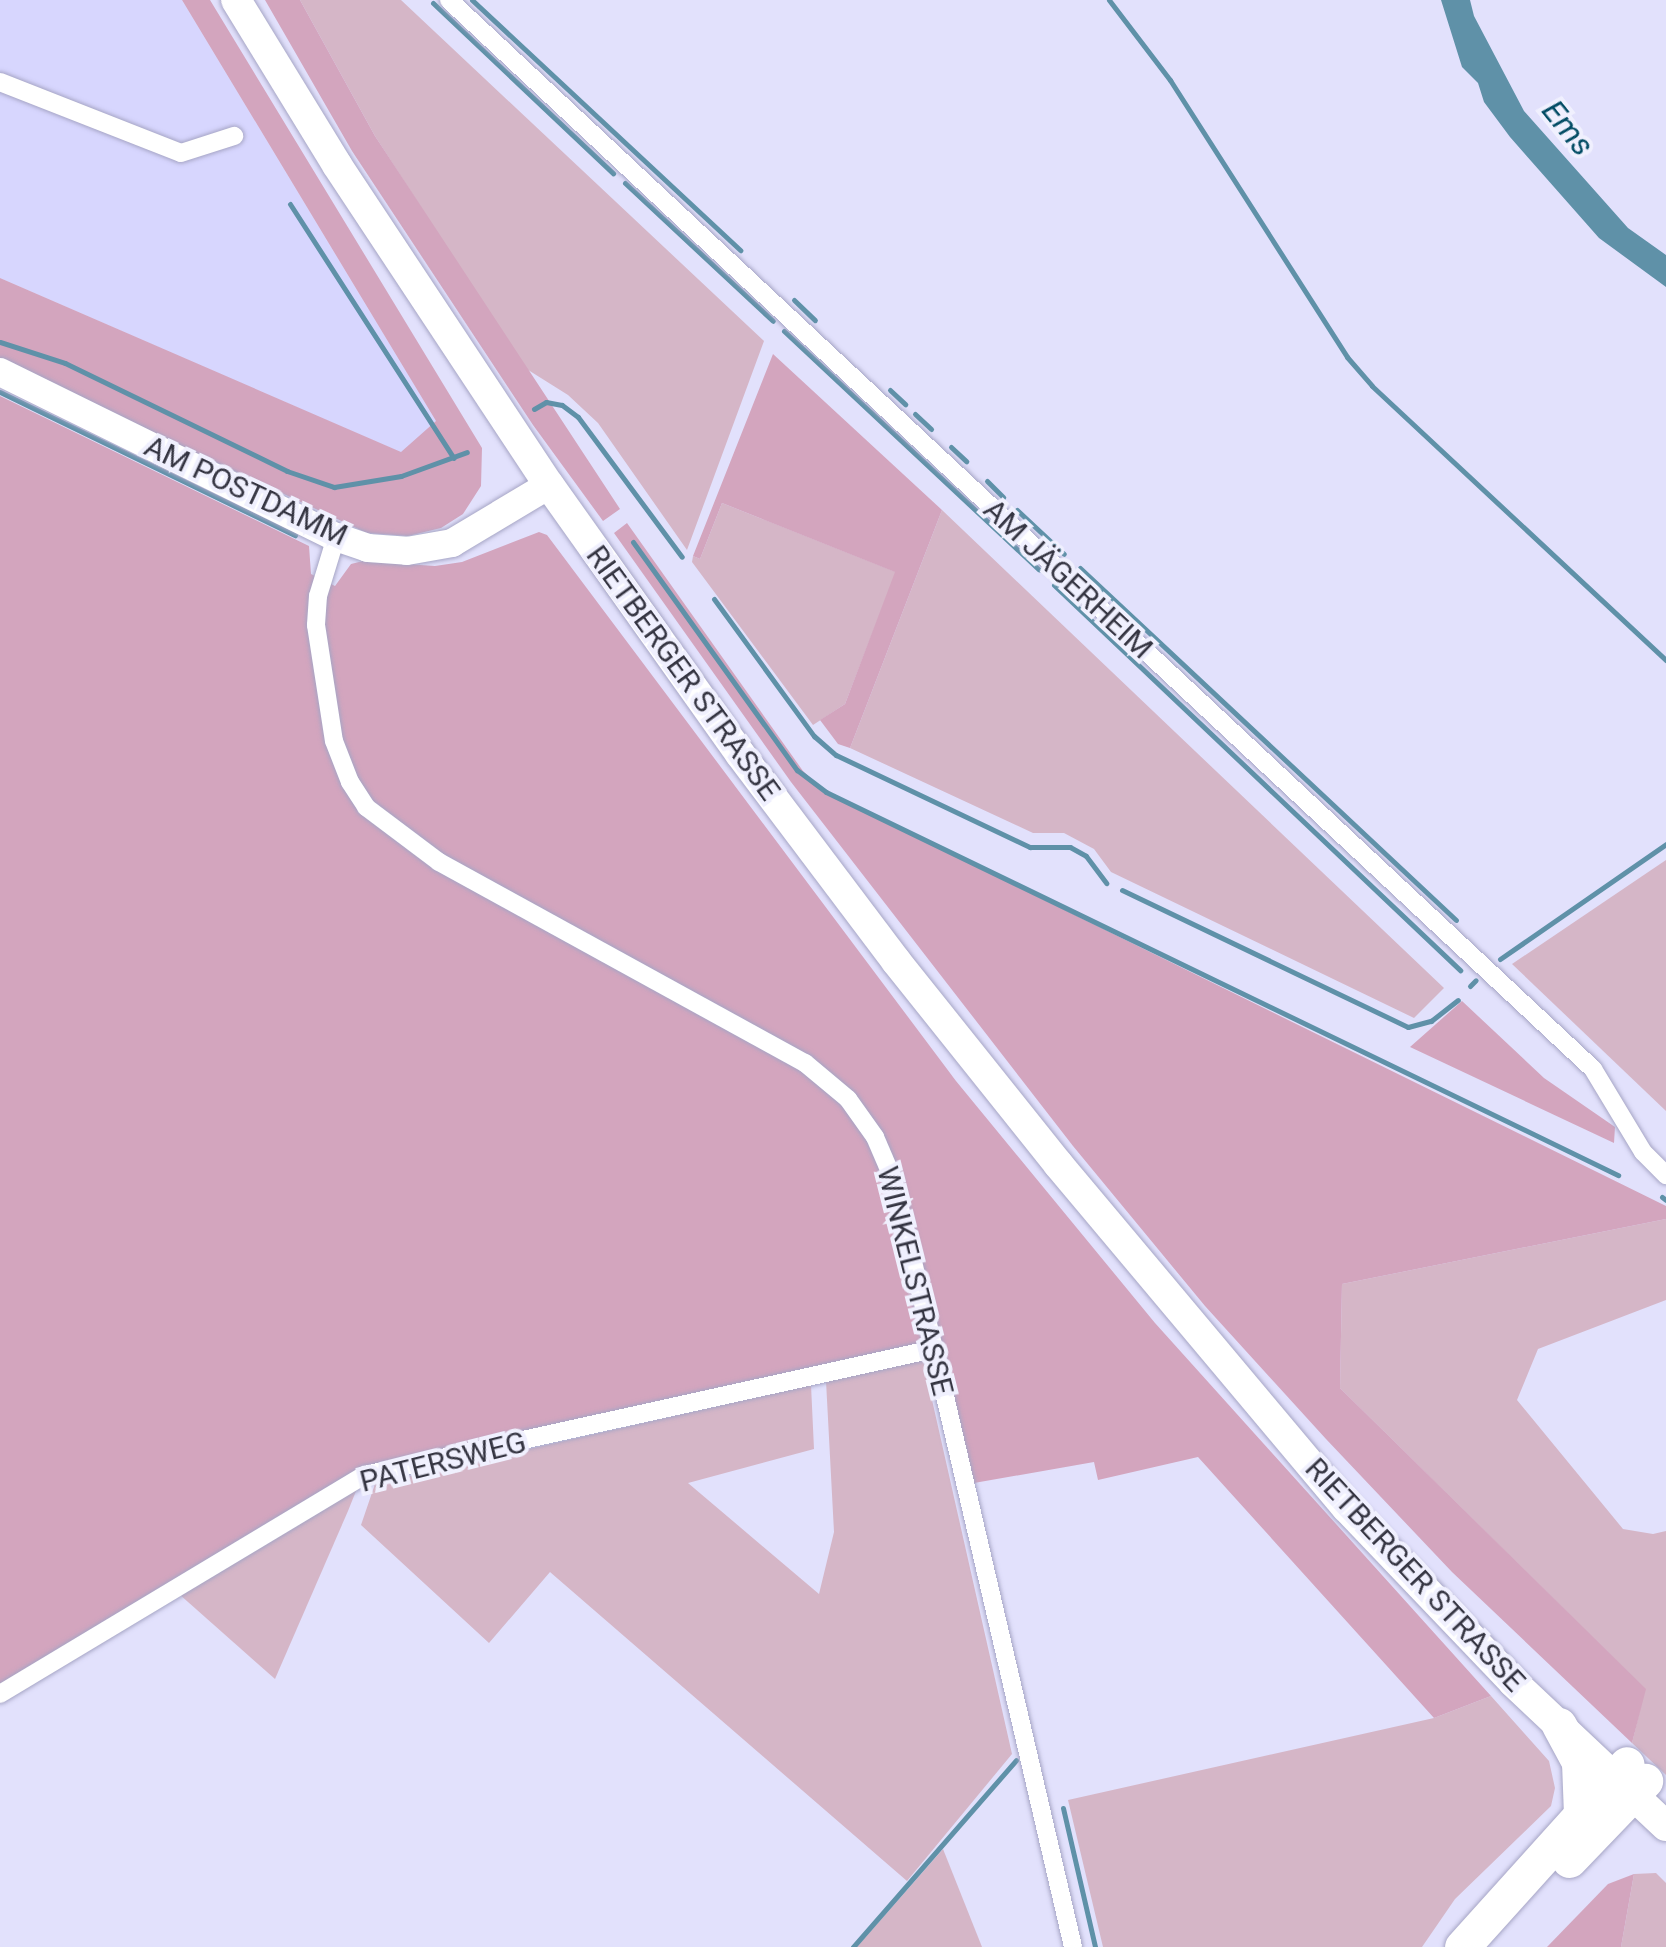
<!DOCTYPE html>
<meta charset="utf-8">
<style>
body{margin:0}
#map{position:relative;width:1666px;height:1947px;overflow:hidden;background:#e2e1fc;font-family:Roboto,sans-serif}
div>[style]{position:absolute}
[style*='--x']{left:calc(var(--x)*1px);top:calc(var(--y)*1px);width:calc(var(--w)*1px);rotate:calc(var(--a)*1deg)}
.built>*{inset:0;background:#d7d6fe}
.green>*{inset:0;background:#d5b6c7}
.forest>*{inset:0;background:#d3a5be}
.water>*{inset:0;background:#5f91a8}
.stream>*{height:5px;margin:-2.5px;padding:0 2.5px;transform-origin:2.5px;border-radius:2.5px;background:#5f91a8}
.roads{filter:drop-shadow(0 0 2px #a6a5c5) drop-shadow(0 0 2px #a6a5c5)}
.street>*{height:18px;margin:-9px;padding:0 9px;transform-origin:9px;border-radius:9px;background:#fff}
.secondary>*{height:28px;margin:-14px;padding:0 14px;transform-origin:14px;border-radius:14px;background:#fff}
.primary>*{height:30px;margin:-15px;padding:0 15px;transform-origin:15px;border-radius:15px;background:#fff}
.highway>*{height:35px;margin:-17.5px;padding:0 17.5px;transform-origin:17.5px;border-radius:17.5px;background:#fff}
span{translate:-50% -50%;white-space:nowrap;text-align:center;line-height:1.15;-webkit-text-stroke:8px #f0f0fe;paint-order:stroke}
.street-label{font-size:30px;color:#353542}
.water-label{font-size:32px;color:#024c64;font-style:italic}
</style>
<div id="map">
<div class="built">
<i style="clip-path:polygon(0 0,182px 0,436px 421px,402px 453px,0 278px)"></i>
</div>
<div class="green">
<i style="clip-path:polygon(300px 0,401px 0,764px 341px,687px 550px,598px 423px,568px 395px,525px 368px,375px 136px)"></i>
<i style="clip-path:polygon(722px 503px,896px 572px,845px 704px,813px 725px,692px 562px,693px 556px,700px 559px)"></i>
<i style="clip-path:polygon(942px 510px,1175px 732px,1444px 988px,1414px 1018px,1111px 872px,1094px 849px,1064px 833px,1033px 833px,850px 748px)"></i>
<i style="clip-path:polygon(1666px 860px,1666px 1111px,1512px 964px)"></i>
<i style="clip-path:polygon(1666px 1219px,1666px 1300px,1538px 1349px,1517px 1400px,1623px 1529px,1653px 1534px,1666px 1531px,1666px 1775px,1632px 1743px,1645px 1689px,1340px 1388px,1342px 1284px)"></i>
<i style="clip-path:polygon(923px 1360px,1012px 1754px,907px 1881px,550px 1572px,489px 1643px,361px 1525px,375px 1484px,811px 1385px,814px 1449px,688px 1483px,819px 1594px,834px 1532px,826px 1381px)"></i>
<i style="clip-path:polygon(358px 1486px,348px 1511px,275px 1679px,179px 1594px)"></i>
<i style="clip-path:polygon(1491px 1696px,1549px 1761px,1555px 1788px,1551px 1806px,1455px 1899px,1422px 1947px,1103px 1947px,1068px 1800px,1434px 1718px)"></i>
<i style="clip-path:polygon(943px 1849px,982px 1947px,857px 1947px)"></i>
<i style="clip-path:polygon(1656px 1873px,1666px 1883px,1666px 1947px,1621px 1947px,1634px 1874px)"></i>
</div>
<div class="forest">
<i style="clip-path:polygon(182px 0,210px 0,482px 448px,481px 486px,463px 514px,441px 528px,408px 536px,367px 533px,0 361px,0 278px,401px 452px,436px 421px)"></i>
<i style="clip-path:polygon(265px 0,300px 0,375px 136px,620px 509px,603px 521px,533px 425px,352px 151px)"></i>
<i style="clip-path:polygon(773px 354px,942px 510px,850px 748px,838px 744px,820px 720px,845px 704px,895px 572px,722px 503px,700px 559px,693px 556px)"></i>
<i style="clip-path:polygon(0 396px,309px 546px,311px 574px,335px 586px,351px 564px,363px 561px,435px 566px,462px 562px,539px 532px,547px 535px,956px 1081px,1155px 1323px,1491px 1696px,1434px 1718px,1198px 1457px,1098px 1480px,1094px 1462px,974px 1483px,940px 1340px,364px 1468px,0 1686px)"></i>
<i style="clip-path:polygon(627px 523px,803px 771px,825px 792px,1666px 1206px,1666px 1219px,1342px 1284px,1340px 1388px,1646px 1689px,1632px 1743px,1452px 1572px,1326px 1439px,1205px 1306px,1073px 1146px,791px 782px,614px 533px)"></i>
<i style="clip-path:polygon(1462px 1001px,1544px 1078px,1615px 1127px,1614px 1143px,1410px 1047px)"></i>
<i style="clip-path:polygon(1634px 1874px,1621px 1947px,1547px 1947px,1608px 1884px)"></i>
</div>
<div class="water">
<i style="clip-path:polygon(1441px 0,1470px 0,1474px 16px,1524px 111px,1628px 228px,1666px 255px,1666px 287px,1599px 238px,1510px 137px,1484px 102px,1478px 83px,1462px 67px)"></i>
</div>
<div class="stream">
<i style="--x:472;--y:0;--w:367;--a:43"></i>
<i style="--x:1109;--y:0;--w:101;--a:52.7"></i>
<i style="--x:1170;--y:80;--w:329;--a:57.4"></i>
<i style="--x:1347;--y:357;--w:38;--a:49"></i>
<i style="--x:1372;--y:386;--w:402;--a:43"></i>
<i style="--x:433;--y:3;--w:248;--a:43.4"></i>
<i style="--x:625;--y:183;--w:202;--a:43"></i>
<i style="--x:290;--y:204;--w:302;--a:57.2"></i>
<i style="--x:794;--y:300;--w:29;--a:44"></i>
<i style="--x:784;--y:331;--w:349;--a:43.1"></i>
<i style="--x:0;--y:342;--w:68;--a:17.9"></i>
<i style="--x:65;--y:363;--w:247;--a:25.9"></i>
<i style="--x:287;--y:471;--w:50;--a:18.8"></i>
<i style="--x:334;--y:487;--w:68;--a:-9.3"></i>
<i style="--x:401;--y:476;--w:70;--a:-20"></i>
<i style="--x:890;--y:390;--w:21;--a:43"></i>
<i style="--x:0;--y:392;--w:328;--a:25.9"></i>
<i style="--x:534;--y:409;--w:14;--a:-30"></i>
<i style="--x:546;--y:402;--w:16;--a:11"></i>
<i style="--x:562;--y:405;--w:20;--a:37"></i>
<i style="--x:578;--y:417;--w:174;--a:53.4"></i>
<i style="--x:915;--y:414;--w:22;--a:43"></i>
<i style="--x:951;--y:447;--w:21;--a:43"></i>
<i style="--x:987;--y:481;--w:23;--a:45"></i>
<i style="--x:1017;--y:510;--w:64;--a:43.1"></i>
<i style="--x:633;--y:542;--w:281;--a:54.3"></i>
<i style="--x:797;--y:770;--w:36;--a:37"></i>
<i style="--x:826;--y:792;--w:880;--a:25.81"></i>
<i style="--x:1080;--y:568;--w:515;--a:43.11"></i>
<i style="--x:1054;--y:585;--w:560;--a:43.48"></i>
<i style="--x:714;--y:599;--w:170;--a:53.9"></i>
<i style="--x:814;--y:736;--w:29;--a:41"></i>
<i style="--x:836;--y:755;--w:215;--a:25.4"></i>
<i style="--x:1030;--y:847;--w:40;--a:0"></i>
<i style="--x:1070;--y:847;--w:18;--a:29"></i>
<i style="--x:1086;--y:856;--w:34;--a:53"></i>
<i style="--x:1122;--y:890;--w:317;--a:25.6"></i>
<i style="--x:1408;--y:1027;--w:24;--a:-15"></i>
<i style="--x:1431;--y:1021;--w:34;--a:-38"></i>
<i style="--x:1500;--y:959;--w:202;--a:-34.7"></i>
<i style="--x:1470;--y:986;--w:8;--a:-45"></i>
<i style="--x:1662;--y:1197;--w:5;--a:37"></i>
<i style="--x:1063;--y:1808;--w:143;--a:77"></i>
<i style="--x:853;--y:1947;--w:248;--a:-48.9"></i>
</div>
<div class="roads">
<div class="street">
<i style="--x:449;--y:0;--w:1566;--a:43.06"></i>
<i style="--x:1593;--y:1069;--w:97;--a:58.9"></i>
<i style="--x:1643;--y:1152;--w:33;--a:45"></i>
<i style="--x:0;--y:82;--w:194;--a:21.4"></i>
<i style="--x:181;--y:153;--w:56;--a:-17.8"></i>
<i style="--x:336;--y:537;--w:62;--a:107"></i>
<i style="--x:318;--y:596;--w:29;--a:94"></i>
<i style="--x:316;--y:625;--w:117;--a:81.2"></i>
<i style="--x:334;--y:741;--w:44;--a:68.7"></i>
<i style="--x:350;--y:782;--w:30;--a:57"></i>
<i style="--x:366;--y:807;--w:91;--a:37"></i>
<i style="--x:439;--y:862;--w:418;--a:28.8"></i>
<i style="--x:805;--y:1063;--w:56;--a:39.9"></i>
<i style="--x:848;--y:1099;--w:47;--a:54.6"></i>
<i style="--x:875;--y:1137;--w:46;--a:66.8"></i>
<i style="--x:893;--y:1179;--w:175;--a:76.4"></i>
<i style="--x:934;--y:1349;--w:614;--a:76.91"></i>
<i style="--x:0;--y:1694;--w:426;--a:-31"></i>
<i style="--x:365;--y:1475;--w:583;--a:-12.49"></i>
</div>
<div class="secondary">
<i style="--x:0;--y:372;--w:374;--a:26.2"></i>
<i style="--x:336;--y:537;--w:34;--a:19"></i>
<i style="--x:368;--y:548;--w:39;--a:4"></i>
<i style="--x:407;--y:551;--w:46;--a:-10.1"></i>
<i style="--x:452;--y:543;--w:113;--a:-30.9"></i>
</div>
<div class="primary">
<i style="--x:236;--y:0;--w:193;--a:58.5"></i>
<i style="--x:337;--y:165;--w:384;--a:56.5"></i>
<i style="--x:549;--y:485;--w:330;--a:54.6"></i>
<i style="--x:740;--y:754;--w:259;--a:53"></i>
<i style="--x:896;--y:961;--w:260;--a:51.4"></i>
<i style="--x:1058;--y:1164;--w:449;--a:50"></i>
<i style="--x:1347;--y:1508;--w:240;--a:46.3"></i>
<i style="--x:1513;--y:1682;--w:210;--a:43.3"></i>
</div>
<div class="highway">
<i style="--x:1559;--y:1725;--w:42;--a:61.6"></i>
<i style="--x:1579;--y:1762;--w:52;--a:87.8"></i>
<i style="--x:1569;--y:1860;--w:110;--a:-46.1"></i>
<i style="--x:1462;--y:1947;--w:246;--a:-48"></i>
</div>
</div>
<div class="street-label">
<span style="left:246px;top:491px;rotate:25deg">AM POSTDAMM</span>
<span style="left:1068px;top:579px;rotate:43deg">AM JÄGERHEIM</span>
<span style="left:683px;top:673px;rotate:54deg">RIETBERGER STRASSE</span>
<span style="left:915px;top:1281px;rotate:76deg">WINKELSTRASSE</span>
<span style="left:443px;top:1462px;rotate:-14deg">PATERSWEG</span>
<span style="left:1415px;top:1575px;rotate:47deg">RIETBERGER STRASSE</span>
</div>
<div class="water-label">
<span style="left:1568px;top:128px;rotate:51deg">Ems</span>
</div>
</div>
